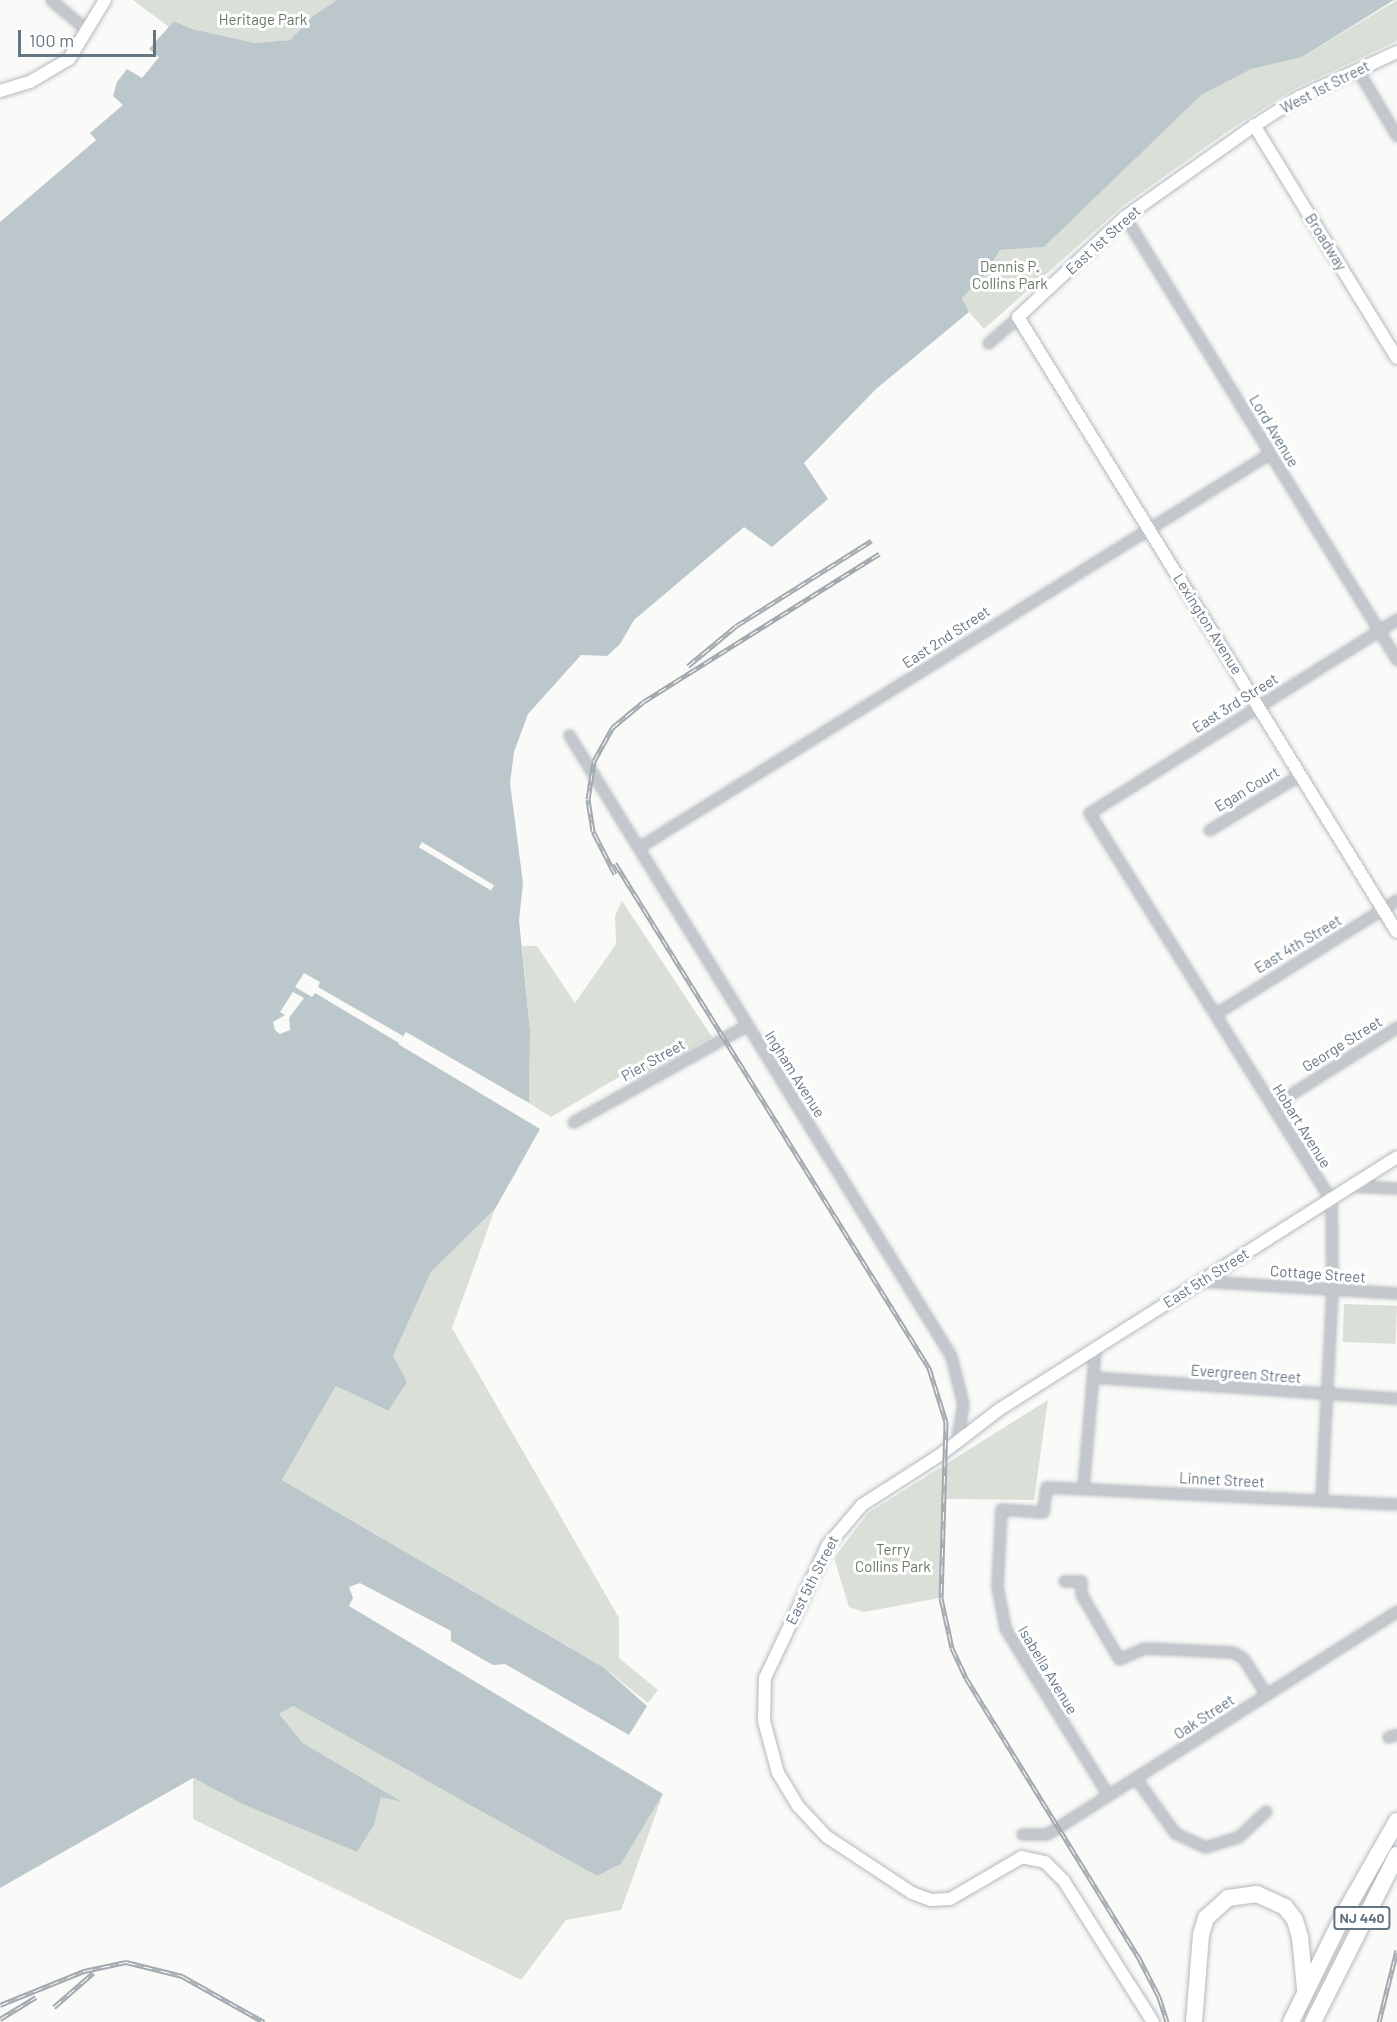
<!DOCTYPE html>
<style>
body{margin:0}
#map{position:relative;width:1397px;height:2022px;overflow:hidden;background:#fafaf8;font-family:Barlow,sans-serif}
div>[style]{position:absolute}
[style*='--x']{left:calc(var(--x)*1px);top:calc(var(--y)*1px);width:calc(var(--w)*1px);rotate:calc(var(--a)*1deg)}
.green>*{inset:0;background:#dadfd7;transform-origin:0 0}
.water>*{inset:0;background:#bbc7cb}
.pier>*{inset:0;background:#fafaf8;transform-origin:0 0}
.roads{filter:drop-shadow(0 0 2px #b3babf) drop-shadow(0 0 2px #b3babf)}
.street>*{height:9px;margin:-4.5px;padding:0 4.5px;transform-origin:4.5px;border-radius:4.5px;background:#c3c8cc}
.secondary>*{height:12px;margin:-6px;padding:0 6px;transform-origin:6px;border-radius:6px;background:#fff}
.highway>*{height:16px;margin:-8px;padding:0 8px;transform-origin:8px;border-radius:8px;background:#fff}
.rail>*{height:5px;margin-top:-2.5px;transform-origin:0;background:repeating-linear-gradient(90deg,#fff 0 9px,#a2aab0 0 18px);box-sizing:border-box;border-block:2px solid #a2aab0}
span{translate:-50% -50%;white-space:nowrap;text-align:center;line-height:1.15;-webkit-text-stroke:6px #fff;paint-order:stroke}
.shield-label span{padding:2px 4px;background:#fff;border:2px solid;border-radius:4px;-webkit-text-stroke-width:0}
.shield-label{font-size:14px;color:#657683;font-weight:700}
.park-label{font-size:15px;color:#687a64}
.street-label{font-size:15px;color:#657683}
.scale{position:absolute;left:18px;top:30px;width:138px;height:27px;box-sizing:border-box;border:3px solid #657683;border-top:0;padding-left:8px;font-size:18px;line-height:21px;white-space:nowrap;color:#657683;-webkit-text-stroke:4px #fff;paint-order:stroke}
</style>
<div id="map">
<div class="green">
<i style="clip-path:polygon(133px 0,337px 0,313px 16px,290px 40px,255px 43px,192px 29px,174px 21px,169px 27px)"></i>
<i style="clip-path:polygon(1397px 0,1397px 41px,1294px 89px,1231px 129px,1124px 205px,984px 329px,969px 312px,962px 298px,985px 274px,1000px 250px,1044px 247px,1200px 95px,1251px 68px,1302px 57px)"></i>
<i style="clip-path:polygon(622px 901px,712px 1037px,636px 1080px,619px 1077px,551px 1117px,529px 1103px,530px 1031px,522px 946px,537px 946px,575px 1003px,616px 944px,615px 916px)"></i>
<i style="clip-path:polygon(495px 1209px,452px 1328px,619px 1618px,619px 1658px,658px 1690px,648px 1703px,603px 1667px,282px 1480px,336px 1386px,387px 1411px,393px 1356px,431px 1272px)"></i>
<i style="left:1344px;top:1304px;width:53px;height:38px;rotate:2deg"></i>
<i style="clip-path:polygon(1048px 1400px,1034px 1500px,945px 1499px,939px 1598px,864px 1612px,849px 1607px,834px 1558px,868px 1513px)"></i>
<i style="clip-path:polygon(293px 1706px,597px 1876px,621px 1864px,663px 1794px,621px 1910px,566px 1920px,521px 1980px,193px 1819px,193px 1779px,357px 1852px,374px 1825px,381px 1796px,399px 1801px,303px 1743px,279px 1714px)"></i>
</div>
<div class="water">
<i style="clip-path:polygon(337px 0,1394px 0,1302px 57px,1251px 69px,1201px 95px,1044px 247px,1000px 250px,985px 274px,962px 298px,969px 312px,876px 389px,804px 463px,828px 499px,772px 547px,744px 527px,634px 620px,620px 644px,607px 656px,581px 655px,528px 714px,514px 752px,510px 783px,523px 883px,519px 920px,530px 1031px,529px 1103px,406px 1032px,398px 1044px,540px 1129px,495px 1209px,431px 1272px,393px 1356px,407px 1382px,388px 1411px,336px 1386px,282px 1480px,603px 1667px,647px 1706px,629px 1735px,505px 1664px,493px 1665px,451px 1641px,451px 1631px,360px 1583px,349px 1587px,353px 1598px,349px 1606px,663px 1794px,621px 1864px,597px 1876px,293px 1706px,279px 1714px,303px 1743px,402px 1802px,381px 1797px,374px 1825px,357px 1852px,243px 1804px,193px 1778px,0 1888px,0 222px,96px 140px,90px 133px,123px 105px,113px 96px,117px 82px,127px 69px,142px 78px,159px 57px,149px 49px,174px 21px,192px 29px,255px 43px,290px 40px,313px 16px)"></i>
</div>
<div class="pier">
<i style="left:422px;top:842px;width:84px;height:6px;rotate:31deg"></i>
<i style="clip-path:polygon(304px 973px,320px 982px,318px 987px,403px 1036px,399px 1043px,315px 993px,312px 997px,295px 987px)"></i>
<i style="clip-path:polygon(293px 992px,304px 998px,289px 1018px,290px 1030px,280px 1034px,275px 1030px,273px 1022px,285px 1015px,280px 1012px)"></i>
</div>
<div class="roads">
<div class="street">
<i style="--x:51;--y:0;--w:48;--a:40"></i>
<i style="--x:1357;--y:69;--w:78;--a:59.2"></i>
<i style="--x:1125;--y:217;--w:520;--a:58.45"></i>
<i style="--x:988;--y:343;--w:40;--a:-41"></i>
<i style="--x:569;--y:735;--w:729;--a:58.4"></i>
<i style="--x:951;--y:1356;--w:49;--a:76"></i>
<i style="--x:963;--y:1404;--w:35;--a:100"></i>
<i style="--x:1209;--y:830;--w:108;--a:-31.3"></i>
<i style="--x:639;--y:847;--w:744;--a:-31.98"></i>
<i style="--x:1215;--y:1014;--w:215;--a:-32.1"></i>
<i style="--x:1272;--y:1106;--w:148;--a:-32.3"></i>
<i style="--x:573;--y:1122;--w:199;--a:-29.1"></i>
<i style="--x:1351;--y:1186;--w:46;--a:2.5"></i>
<i style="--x:1201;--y:1281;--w:196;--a:3.5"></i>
<i style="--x:1093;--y:1377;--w:305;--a:4"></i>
<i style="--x:1083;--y:1488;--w:141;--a:-85.1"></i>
<i style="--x:1321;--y:1500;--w:210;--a:-87"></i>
<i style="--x:1332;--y:1290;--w:90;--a:-90.6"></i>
<i style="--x:1331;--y:1200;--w:456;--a:-122"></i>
<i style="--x:1089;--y:813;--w:364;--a:-32.2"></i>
<i style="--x:1064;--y:1581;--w:17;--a:0"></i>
<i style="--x:1081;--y:1581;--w:13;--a:90"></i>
<i style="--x:1081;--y:1594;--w:75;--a:59.7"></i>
<i style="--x:1119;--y:1659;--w:27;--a:-24"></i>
<i style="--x:1144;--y:1648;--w:89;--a:2.6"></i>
<i style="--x:1233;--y:1652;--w:12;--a:31"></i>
<i style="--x:1243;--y:1658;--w:43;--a:57.4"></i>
<i style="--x:1388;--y:1737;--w:9;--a:-18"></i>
<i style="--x:1137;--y:1780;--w:65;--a:54.4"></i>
<i style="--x:1175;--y:1833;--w:33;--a:25"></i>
<i style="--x:1205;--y:1847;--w:34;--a:-17"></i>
<i style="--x:1238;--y:1837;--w:38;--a:-43"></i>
<i style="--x:1108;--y:1795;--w:196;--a:-121.7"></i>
<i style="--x:1005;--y:1628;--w:43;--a:-100.8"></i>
<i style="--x:997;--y:1586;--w:77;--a:-87"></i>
<i style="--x:1001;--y:1509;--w:42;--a:4.1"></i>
<i style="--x:1043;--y:1512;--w:25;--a:-83"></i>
<i style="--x:1046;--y:1487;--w:351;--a:2.8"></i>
<i style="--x:1022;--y:1834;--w:24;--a:0"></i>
<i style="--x:1046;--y:1834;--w:14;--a:-30"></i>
<i style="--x:1058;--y:1827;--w:402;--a:-32.5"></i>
</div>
<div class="secondary">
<i style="--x:1397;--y:52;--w:108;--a:155.3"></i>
<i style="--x:1299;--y:97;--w:64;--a:147.1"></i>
<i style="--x:1245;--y:132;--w:147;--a:144.7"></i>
<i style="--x:1125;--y:217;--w:146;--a:136.9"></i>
<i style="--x:1018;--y:317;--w:722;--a:58.36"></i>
<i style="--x:0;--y:91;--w:31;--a:-17"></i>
<i style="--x:30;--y:82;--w:45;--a:-30.5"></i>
<i style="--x:69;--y:59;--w:69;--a:-58.6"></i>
<i style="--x:1254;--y:125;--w:273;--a:58.5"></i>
<i style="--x:1153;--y:2022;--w:167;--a:-122.3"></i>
<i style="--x:1064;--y:1881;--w:27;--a:-135"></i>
<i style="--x:1045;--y:1862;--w:24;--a:-168"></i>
<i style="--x:1022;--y:1857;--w:83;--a:149.7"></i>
<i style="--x:950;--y:1899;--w:19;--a:177"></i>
<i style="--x:931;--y:1900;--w:20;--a:-160"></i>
<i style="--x:912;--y:1893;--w:103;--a:-146.5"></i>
<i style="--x:826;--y:1836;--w:41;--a:-133"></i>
<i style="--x:798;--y:1806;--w:39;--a:-121"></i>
<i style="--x:778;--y:1773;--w:54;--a:-105.1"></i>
<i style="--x:764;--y:1721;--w:43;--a:-88.7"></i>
<i style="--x:765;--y:1678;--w:147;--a:-64.7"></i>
<i style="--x:828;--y:1545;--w:52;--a:-49.6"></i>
<i style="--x:862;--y:1505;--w:93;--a:-32.7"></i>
<i style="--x:940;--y:1455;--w:76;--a:-37.5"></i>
<i style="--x:1000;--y:1409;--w:470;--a:-32.4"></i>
</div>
<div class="highway">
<i style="--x:1194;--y:2022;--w:87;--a:-85.4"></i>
<i style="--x:1201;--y:1935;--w:18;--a:-74"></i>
<i style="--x:1206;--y:1918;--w:30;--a:-42"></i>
<i style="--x:1228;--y:1898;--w:29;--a:-8"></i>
<i style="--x:1257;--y:1894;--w:31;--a:25"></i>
<i style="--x:1285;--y:1907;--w:16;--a:52"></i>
<i style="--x:1295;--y:1920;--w:18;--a:74"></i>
<i style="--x:1300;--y:1937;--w:52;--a:84.5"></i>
<i style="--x:1291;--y:2022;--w:120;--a:-63.9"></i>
<i style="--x:1344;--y:1914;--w:107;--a:-60.3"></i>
<i style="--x:1313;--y:2022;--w:187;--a:-63.3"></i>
</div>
</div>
<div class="rail">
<i style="--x:688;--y:666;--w:62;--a:-39.8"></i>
<i style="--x:736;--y:626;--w:160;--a:-32.2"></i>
<i style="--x:615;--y:863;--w:595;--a:58.13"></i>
<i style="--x:929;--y:1368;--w:57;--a:72.5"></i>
<i style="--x:946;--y:1422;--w:176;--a:91.6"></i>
<i style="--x:941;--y:1598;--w:51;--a:77.6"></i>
<i style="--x:952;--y:1648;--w:33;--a:65"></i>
<i style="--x:966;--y:1678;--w:327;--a:58.3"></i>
<i style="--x:1138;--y:1956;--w:46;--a:62.9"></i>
<i style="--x:1159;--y:1997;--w:26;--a:72"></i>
<i style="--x:615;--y:874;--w:48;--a:-117.1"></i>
<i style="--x:593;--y:831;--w:32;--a:-99"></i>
<i style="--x:588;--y:799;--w:38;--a:-81"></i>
<i style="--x:594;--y:761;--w:38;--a:-61"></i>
<i style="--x:612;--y:728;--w:40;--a:-40"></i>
<i style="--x:643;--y:702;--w:279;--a:-32.1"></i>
<i style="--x:0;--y:2005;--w:91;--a:-22"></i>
<i style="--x:84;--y:1971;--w:43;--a:-12.1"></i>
<i style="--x:126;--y:1962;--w:58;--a:14"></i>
<i style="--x:182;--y:1976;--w:94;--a:29.3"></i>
<i style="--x:54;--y:2007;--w:52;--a:-41.1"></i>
<i style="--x:0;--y:2019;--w:42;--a:-31.4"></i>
<i style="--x:1379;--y:2022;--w:74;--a:-76"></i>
</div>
<div class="shield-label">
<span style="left:1362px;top:1918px">NJ 440</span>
</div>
<div class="park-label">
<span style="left:263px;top:20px">Heritage Park</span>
<span style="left:1010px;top:275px">Dennis P.<br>Collins Park</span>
<span style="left:893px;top:1558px">Terry<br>Collins Park</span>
</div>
<div class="street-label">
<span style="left:1325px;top:87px;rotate:-27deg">West 1st Street</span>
<span style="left:1103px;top:240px;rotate:-42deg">East 1st Street</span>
<span style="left:1326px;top:242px;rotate:58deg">Broadway</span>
<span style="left:1274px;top:431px;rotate:59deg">Lord Avenue</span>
<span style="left:1208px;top:624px;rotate:58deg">Lexington Avenue</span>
<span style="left:946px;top:637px;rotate:-33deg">East 2nd Street</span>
<span style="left:1235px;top:703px;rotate:-32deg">East 3rd Street</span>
<span style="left:1247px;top:789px;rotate:-31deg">Egan Court</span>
<span style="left:1298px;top:944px;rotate:-31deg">East 4th Street</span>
<span style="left:1342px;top:1044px;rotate:-32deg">George Street</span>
<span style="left:653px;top:1060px;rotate:-29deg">Pier Street</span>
<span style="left:795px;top:1074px;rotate:58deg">Ingham Avenue</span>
<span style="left:1302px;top:1126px;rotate:58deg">Hobart Avenue</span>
<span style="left:1318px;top:1274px;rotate:4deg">Cottage Street</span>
<span style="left:1206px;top:1278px;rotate:-32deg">East 5th Street</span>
<span style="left:1246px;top:1374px;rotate:4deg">Evergreen Street</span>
<span style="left:1222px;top:1480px;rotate:3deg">Linnet Street</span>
<span style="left:812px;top:1580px;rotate:-63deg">East 5th Street</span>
<span style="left:1048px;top:1670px;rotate:59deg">Isabella Avenue</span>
<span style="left:1204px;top:1717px;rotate:-33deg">Oak Street</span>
</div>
<div class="scale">100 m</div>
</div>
